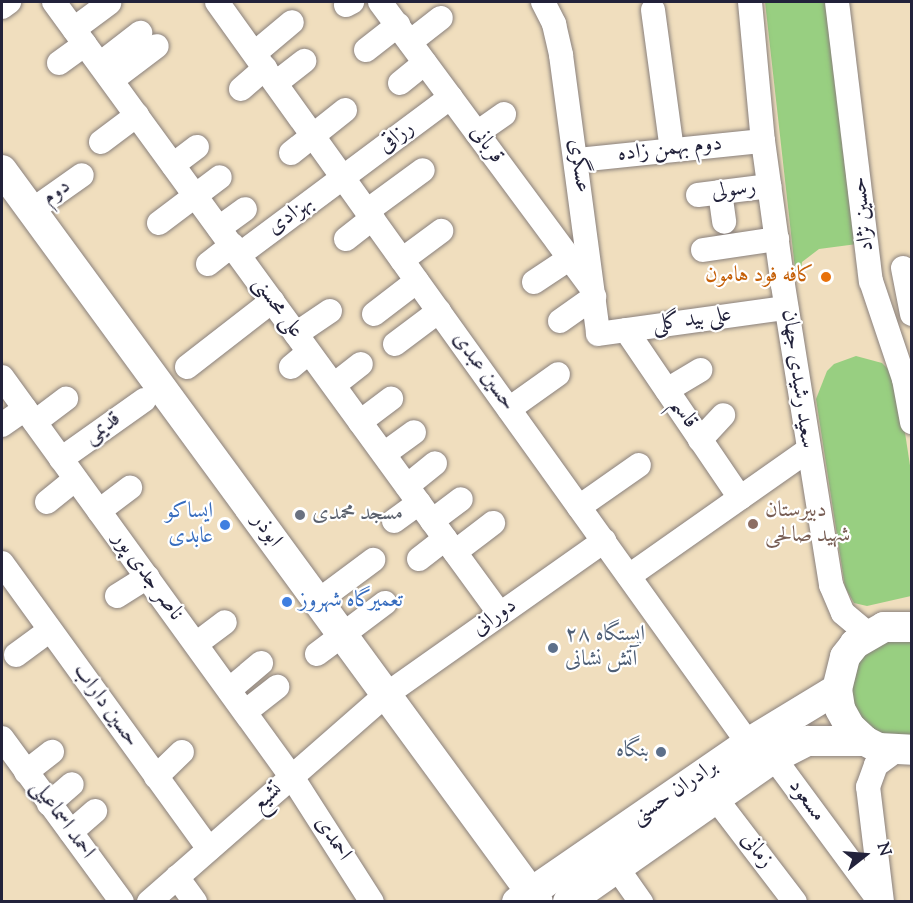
<!DOCTYPE html>
<meta charset="utf-8">
<style>
body{margin:0}
#map{position:relative;width:913px;height:903px;overflow:hidden;background:#f0debe;font-family:"Sorts Mill Goudy",Amiri,serif}
div>[style]{position:absolute}
[style*='--x']{left:calc(var(--x)*1px);top:calc(var(--y)*1px);width:calc(var(--w)*1px);rotate:calc(var(--a)*1deg)}
.green>*{inset:0;background:#98cf81}
.roads{filter:drop-shadow(0 0 2px #89807c) drop-shadow(0 0 2px #89807c)}
.minor>*{height:24px;margin:-12px;padding:0 12px;transform-origin:12px;border-radius:12px;background:#fff}
.major>*{height:30px;margin:-15px;padding:0 15px;transform-origin:15px;border-radius:15px;background:#fff}
.dots>*{width:16px;height:16px;translate:-50% -50%;box-sizing:border-box;border:3px solid #fff;border-radius:50%}
span{translate:-50% -50%;white-space:nowrap;text-align:center;line-height:1.15;-webkit-text-stroke:4.5px #fff;paint-order:stroke}
.street-label{font-size:22px;color:#22223b}
.food-label{font-size:22px;color:#c56008}
.right{translate:-100% -50%;text-align:right}
.education-label{font-size:22px;color:#785e54}
.left{translate:0 -50%;text-align:left}
.shop-label{font-size:22px;color:#366cbe}
.worship-label{font-size:22px;color:#5b616d}
.service-label{font-size:22px;color:#4e5e75}
.frame{position:absolute;inset:0;border:3px solid #22223b;pointer-events:none}
.north{position:absolute;left:835px;top:825px;width:60px;height:60px;-webkit-text-stroke:4px #fff;paint-order:stroke;rotate:73deg;font-size:16px;font-weight:700;line-height:24px;text-align:center;color:#22223b}
.north::after{content:'';display:block;margin:auto;width:21px;height:27px;background:#22223b;clip-path:polygon(50% 0,100% 100%,50% 72%,0 100%)}
</style>
<div id="map">
<div class="green">
<i style="clip-path:polygon(765px 2px,826px 2px,857px 244px,819px 249px,802px 262px,800px 277px,796px 278px)"></i>
<i style="clip-path:polygon(856px 356px,882px 363px,891px 372px,898px 387px,911px 472px,911px 596px,867px 606px,854px 603px,845px 587px,816px 399px,827px 371px,834px 364px)"></i>
<i style="clip-path:polygon(911px 637px,911px 741px,890px 742px,850px 710px,848px 673px,870px 643px)"></i>
</div>
<div class="roads">
<div class="minor">
<i style="--x:54;--y:2;--w:757;--a:53.92"></i>
<i style="--x:217;--y:2;--w:912;--a:54.37"></i>
<i style="--x:380;--y:2;--w:355;--a:53.5"></i>
<i style="--x:543;--y:2;--w:25;--a:63"></i>
<i style="--x:554;--y:24;--w:32;--a:77"></i>
<i style="--x:561;--y:55;--w:281;--a:82.4"></i>
<i style="--x:598;--y:334;--w:190;--a:-7.9"></i>
<i style="--x:750;--y:2;--w:140;--a:84.7"></i>
<i style="--x:763;--y:141;--w:145;--a:82.1"></i>
<i style="--x:783;--y:285;--w:304;--a:80.9"></i>
<i style="--x:831;--y:585;--w:30;--a:67"></i>
<i style="--x:843;--y:613;--w:33;--a:40"></i>
<i style="--x:837;--y:2;--w:281;--a:83.1"></i>
<i style="--x:871;--y:281;--w:103;--a:71.4"></i>
<i style="--x:904;--y:379;--w:44;--a:79.5"></i>
<i style="--x:346;--y:5;--w:7;--a:-27"></i>
<i style="--x:2;--y:7;--w:9;--a:-36"></i>
<i style="--x:653;--y:10;--w:141;--a:82.3"></i>
<i style="--x:74;--y:29;--w:44;--a:-36.6"></i>
<i style="--x:410;--y:42;--w:39;--a:-38"></i>
<i style="--x:366;--y:50;--w:41;--a:-38"></i>
<i style="--x:255;--y:53;--w:48;--a:-40"></i>
<i style="--x:59;--y:63;--w:32;--a:-36"></i>
<i style="--x:100;--y:64;--w:51;--a:-37.8"></i>
<i style="--x:112;--y:80;--w:56;--a:-37.1"></i>
<i style="--x:276;--y:83;--w:36;--a:-38"></i>
<i style="--x:400;--y:83;--w:32;--a:-39"></i>
<i style="--x:241;--y:89;--w:32;--a:-41"></i>
<i style="--x:477;--y:133;--w:33;--a:-35"></i>
<i style="--x:101;--y:142;--w:45;--a:-36.9"></i>
<i style="--x:291;--y:153;--w:69;--a:-38.5"></i>
<i style="--x:578;--y:160;--w:186;--a:-5.9"></i>
<i style="--x:173;--y:165;--w:30;--a:-37"></i>
<i style="--x:720;--y:192;--w:30;--a:82"></i>
<i style="--x:698;--y:195;--w:72;--a:-7.2"></i>
<i style="--x:31;--y:211;--w:62;--a:-35.2"></i>
<i style="--x:367;--y:211;--w:69;--a:-36.2"></i>
<i style="--x:159;--y:223;--w:76;--a:-37"></i>
<i style="--x:219;--y:228;--w:32;--a:-36"></i>
<i style="--x:346;--y:239;--w:34;--a:-38"></i>
<i style="--x:703;--y:250;--w:75;--a:-8.5"></i>
<i style="--x:239;--y:255;--w:264;--a:-36.7"></i>
<i style="--x:402;--y:260;--w:49;--a:-36.6"></i>
<i style="--x:208;--y:264;--w:31;--a:-38"></i>
<i style="--x:903;--y:268;--w:47;--a:78.9"></i>
<i style="--x:534;--y:282;--w:43;--a:-33.7"></i>
<i style="--x:374;--y:314;--w:54;--a:-37.5"></i>
<i style="--x:560;--y:321;--w:42;--a:-35.2"></i>
<i style="--x:626;--y:330;--w:203;--a:55.8"></i>
<i style="--x:296;--y:334;--w:41;--a:-34.1"></i>
<i style="--x:395;--y:344;--w:55;--a:-36.9"></i>
<i style="--x:187;--y:367;--w:108;--a:-37.8"></i>
<i style="--x:291;--y:367;--w:23;--a:-40"></i>
<i style="--x:2;--y:377;--w:494;--a:54.1"></i>
<i style="--x:292;--y:777;--w:148;--a:57.4"></i>
<i style="--x:334;--y:385;--w:34;--a:-38"></i>
<i style="--x:667;--y:390;--w:39;--a:-31"></i>
<i style="--x:509;--y:409;--w:60;--a:-35.5"></i>
<i style="--x:35;--y:422;--w:39;--a:-37"></i>
<i style="--x:360;--y:422;--w:39;--a:-37"></i>
<i style="--x:2;--y:425;--w:28;--a:-35"></i>
<i style="--x:700;--y:440;--w:34;--a:-47"></i>
<i style="--x:384;--y:454;--w:37;--a:-36"></i>
<i style="--x:61;--y:459;--w:102;--a:-35.4"></i>
<i style="--x:407;--y:486;--w:36;--a:-39"></i>
<i style="--x:47;--y:502;--w:36;--a:-39"></i>
<i style="--x:579;--y:507;--w:73;--a:-35"></i>
<i style="--x:99;--y:511;--w:39;--a:-37"></i>
<i style="--x:394;--y:521;--w:31;--a:-36"></i>
<i style="--x:432;--y:521;--w:36;--a:-37"></i>
<i style="--x:455;--y:552;--w:48;--a:-37.3"></i>
<i style="--x:419;--y:559;--w:33;--a:-38"></i>
<i style="--x:2;--y:563;--w:353;--a:54.1"></i>
<i style="--x:629;--y:576;--w:218;--a:-35.1"></i>
<i style="--x:117;--y:596;--w:36;--a:-32"></i>
<i style="--x:318;--y:601;--w:69;--a:-36.7"></i>
<i style="--x:196;--y:644;--w:36;--a:-37"></i>
<i style="--x:317;--y:654;--w:85;--a:-36.9"></i>
<i style="--x:16;--y:655;--w:42;--a:-36.3"></i>
<i style="--x:229;--y:690;--w:42;--a:-40.2"></i>
<i style="--x:245;--y:712;--w:41;--a:-38"></i>
<i style="--x:2;--y:738;--w:203;--a:53.8"></i>
<i style="--x:774;--y:758;--w:179;--a:53.6"></i>
<i style="--x:26;--y:772;--w:33;--a:-38"></i>
<i style="--x:156;--y:777;--w:36;--a:-44"></i>
<i style="--x:717;--y:800;--w:128;--a:52.6"></i>
<i style="--x:49;--y:804;--w:30;--a:-41"></i>
<i style="--x:71;--y:832;--w:32;--a:-41"></i>
<i style="--x:617;--y:868;--w:42;--a:54.8"></i>
<i style="--x:177;--y:877;--w:31;--a:54"></i>
<i style="--x:149;--y:902;--w:316;--a:-41.2"></i>
<i style="--x:387;--y:694;--w:266;--a:-35.2"></i>
<i style="--x:882;--y:902;--w:116;--a:-96.9"></i>
<i style="--x:868;--y:787;--w:23;--a:-70"></i>
<i style="--x:876;--y:765;--w:24;--a:-36"></i>
</div>
<div class="major">
<i style="--x:2;--y:170;--w:907;--a:53.79"></i>
<i style="--x:912;--y:627;--w:28;--a:180"></i>
<i style="--x:884;--y:627;--w:34;--a:150"></i>
<i style="--x:855;--y:644;--w:16;--a:128"></i>
<i style="--x:845;--y:657;--w:33;--a:104"></i>
<i style="--x:837;--y:689;--w:20;--a:81"></i>
<i style="--x:840;--y:709;--w:21;--a:61"></i>
<i style="--x:850;--y:727;--w:21;--a:43"></i>
<i style="--x:865;--y:741;--w:16;--a:27"></i>
<i style="--x:879;--y:748;--w:33;--a:3"></i>
<i style="--x:517;--y:902;--w:280;--a:-34.5"></i>
<i style="--x:748;--y:743;--w:104;--a:-31.2"></i>
<i style="--x:568;--y:902;--w:251;--a:-35"></i>
<i style="--x:774;--y:758;--w:38;--a:-27"></i>
<i style="--x:808;--y:741;--w:57;--a:0"></i>
</div>
</div>
<div class="dots">
<i style="left:826px;top:277px;background:#e8710a"></i>
<i style="left:300px;top:515px;background:#6b7280"></i>
<i style="left:753px;top:524px;background:#8d6e63"></i>
<i style="left:225px;top:525px;background:#3f7fe0"></i>
<i style="left:287px;top:602px;background:#3f7fe0"></i>
<i style="left:553px;top:648px;background:#5c6f8a"></i>
<i style="left:661px;top:752px;background:#5c6f8a"></i>
</div>
<div class="street-label">
<span style="left:397px;top:138px;rotate:-37deg">رزاقی</span>
<span style="left:486px;top:145px;rotate:54deg">قربانی</span>
<span style="left:670px;top:150px;rotate:-6deg">دوم بهمن زاده</span>
<span style="left:578px;top:166px;rotate:82deg">عسگری</span>
<span style="left:734px;top:191px;rotate:-7deg">رسولی</span>
<span style="left:57px;top:193px;rotate:-35deg">دوم</span>
<span style="left:864px;top:214px;rotate:-96deg">حسین نژاد</span>
<span style="left:291px;top:216px;rotate:-36deg">بهزادی</span>
<span style="left:277px;top:308px;rotate:54deg">علی محسنی</span>
<span style="left:692px;top:321px;rotate:-8deg">علی بید گلی</span>
<span style="left:483px;top:372px;rotate:54deg">حسین عبدی</span>
<span style="left:797px;top:379px;rotate:82deg">سعید رشیدی جهان</span>
<span style="left:683px;top:414px;rotate:56deg">قاسم</span>
<span style="left:103px;top:429px;rotate:-36deg">قدیمی</span>
<span style="left:266px;top:531px;rotate:54deg">ابوذر</span>
<span style="left:147px;top:577px;rotate:54deg">ناصر جدی پور</span>
<span style="left:495px;top:618px;rotate:-35deg">دورانی</span>
<span style="left:105px;top:706px;rotate:54deg">حسین داراب</span>
<span style="left:675px;top:793px;rotate:-34deg">برادران حسنی</span>
<span style="left:268px;top:798px;rotate:-41deg">تشیع</span>
<span style="left:806px;top:801px;rotate:54deg">مسعود</span>
<span style="left:62px;top:820px;rotate:54deg">احمد اسماعیلی</span>
<span style="left:332px;top:839px;rotate:57deg">احمدی</span>
<span style="left:756px;top:851px;rotate:52deg">زمانی</span>
</div>
<div class="food-label">
<span class="right" style="left:814px;top:277px">کافه فود هامون</span>
</div>
<div class="education-label">
<span class="left" style="left:765px;top:524px">دبیرستان<br>شهید صالحی</span>
</div>
<div class="shop-label">
<span class="right" style="left:213px;top:525px">ایساکو<br>عابدی</span>
<span class="left" style="left:299px;top:602px">تعمیرگاه شهروز</span>
</div>
<div class="worship-label">
<span class="left" style="left:312px;top:515px">مسجد محمدی</span>
</div>
<div class="service-label">
<span class="left" style="left:565px;top:648px">ایستگاه ۲۸<br>آتش نشانی</span>
<span class="right" style="left:649px;top:752px">بنگاه</span>
</div>
<div class="frame"></div>
<div class="north">N</div>
</div>
